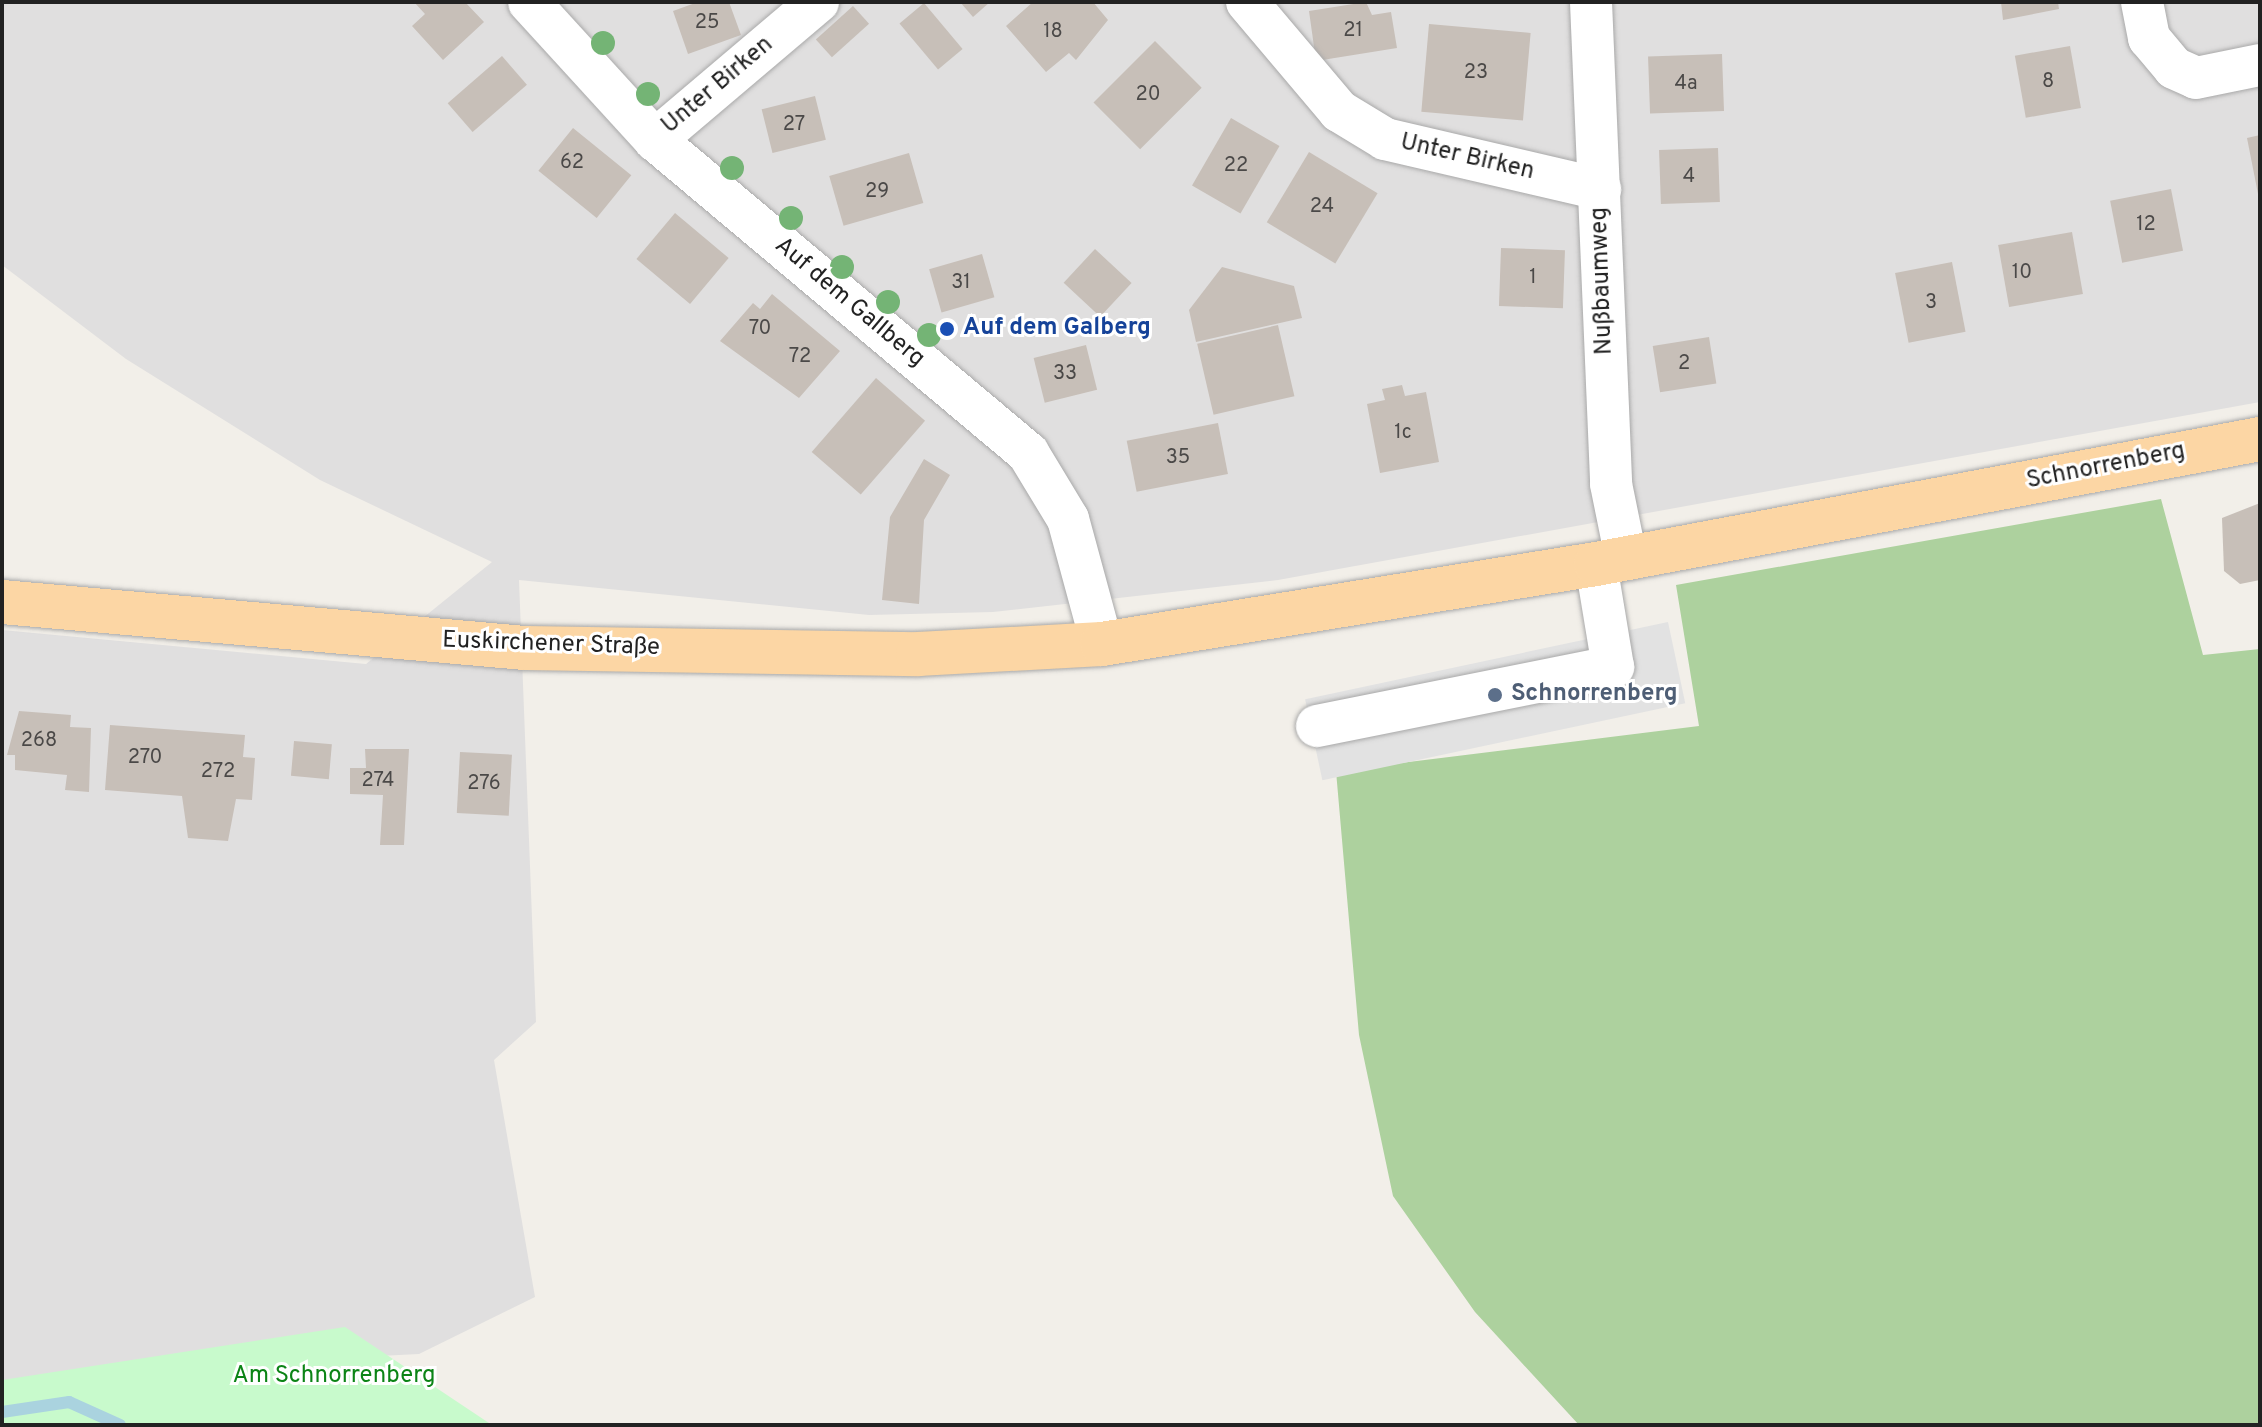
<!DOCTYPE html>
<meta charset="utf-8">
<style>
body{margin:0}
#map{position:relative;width:2262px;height:1427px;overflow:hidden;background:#f2efe9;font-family:Overpass,sans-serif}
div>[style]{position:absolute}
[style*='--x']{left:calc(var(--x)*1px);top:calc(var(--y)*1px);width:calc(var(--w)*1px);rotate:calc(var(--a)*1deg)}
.residential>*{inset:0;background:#e0dfdf}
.forest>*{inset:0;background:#add19e}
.park>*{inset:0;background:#c8facc}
.parking>*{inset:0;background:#e2e2e2;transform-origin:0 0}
.stream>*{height:12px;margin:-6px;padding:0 6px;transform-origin:6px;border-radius:6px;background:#aad3df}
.building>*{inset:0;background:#c7bfb8;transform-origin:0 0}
.roads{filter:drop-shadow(0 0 2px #a9a9a9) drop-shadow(0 0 2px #a9a9a9)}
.minor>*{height:42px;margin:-21px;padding:0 21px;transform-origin:21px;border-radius:21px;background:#fff}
.major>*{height:44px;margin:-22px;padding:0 22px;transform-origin:22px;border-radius:22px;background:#fcd6a4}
.trees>*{width:24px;height:24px;margin:-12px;border-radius:50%;background:#74b475}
.dots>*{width:22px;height:22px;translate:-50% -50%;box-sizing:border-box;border:4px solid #fff;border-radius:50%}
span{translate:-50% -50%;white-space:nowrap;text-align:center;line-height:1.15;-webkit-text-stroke:6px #fff;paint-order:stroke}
.number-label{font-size:20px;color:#4b4948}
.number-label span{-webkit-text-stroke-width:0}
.street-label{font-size:24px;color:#222}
.transit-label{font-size:24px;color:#164399;font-weight:700}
.left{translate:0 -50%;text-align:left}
.service-label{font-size:24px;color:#4e5e75;font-weight:700}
.park-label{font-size:24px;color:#0c8416}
.frame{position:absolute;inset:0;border:4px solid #222;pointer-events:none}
</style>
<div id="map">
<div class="residential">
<i style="clip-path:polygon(2px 2px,2260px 2px,2260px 402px,1278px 580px,993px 612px,869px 615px,519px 580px,536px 1022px,494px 1060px,535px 1297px,419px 1354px,159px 1367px,2px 1388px,2px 630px,366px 664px,492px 562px,320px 480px,126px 359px,2px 265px)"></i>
</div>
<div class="forest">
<i style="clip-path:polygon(2161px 499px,2203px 655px,2260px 649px,2260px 1425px,1579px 1425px,1475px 1312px,1393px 1196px,1359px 1035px,1336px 771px,1699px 726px,1676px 585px)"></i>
</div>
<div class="park">
<i style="clip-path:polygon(345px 1327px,492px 1425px,2px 1425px,2px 1380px)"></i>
</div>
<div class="parking">
<i style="left:1668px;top:622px;width:83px;height:371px;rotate:78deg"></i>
</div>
<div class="stream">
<i style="--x:2;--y:1412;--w:68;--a:-8.5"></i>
<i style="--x:69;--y:1402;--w:56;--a:24.3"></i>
</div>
<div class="building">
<i style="clip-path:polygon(414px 2px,465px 2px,484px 22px,443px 60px,412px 26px,425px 14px)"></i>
<i style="clip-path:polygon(698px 2px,729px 2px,741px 35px,688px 54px,673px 11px)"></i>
<i style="clip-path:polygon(960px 2px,990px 2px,973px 17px)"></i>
<i style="clip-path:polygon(1033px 2px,1093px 2px,1108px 20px,1076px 60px,1069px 53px,1046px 72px,1006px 26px)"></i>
<i style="clip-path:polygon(1366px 2px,1372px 15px,1391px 12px,1397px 48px,1316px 61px,1309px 11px)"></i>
<i style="clip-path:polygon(2001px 2px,2058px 2px,2059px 9px,2003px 20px)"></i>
<i style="left:924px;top:3px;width:60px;height:32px;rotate:50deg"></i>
<i style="left:853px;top:6px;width:24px;height:50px;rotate:48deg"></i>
<i style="left:1429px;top:24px;width:102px;height:88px;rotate:5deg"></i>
<i style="left:1155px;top:41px;width:66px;height:87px;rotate:45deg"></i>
<i style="left:2070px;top:46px;width:63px;height:56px;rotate:80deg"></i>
<i style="left:1722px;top:54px;width:57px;height:74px;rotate:88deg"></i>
<i style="left:502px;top:56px;width:38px;height:72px;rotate:49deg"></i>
<i style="left:815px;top:96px;width:45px;height:55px;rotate:76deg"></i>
<i style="left:1231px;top:118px;width:56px;height:78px;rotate:30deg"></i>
<i style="left:573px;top:128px;width:75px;height:55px;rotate:39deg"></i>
<i style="clip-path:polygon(2260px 135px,2260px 198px,2259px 199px,2247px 138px)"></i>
<i style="left:1718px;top:148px;width:54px;height:59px;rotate:88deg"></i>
<i style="left:1309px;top:152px;width:80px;height:82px;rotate:31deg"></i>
<i style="left:909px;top:153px;width:52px;height:83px;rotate:74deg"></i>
<i style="left:2171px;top:189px;width:63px;height:62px;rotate:79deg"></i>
<i style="left:675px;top:213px;width:70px;height:60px;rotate:40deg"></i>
<i style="left:2072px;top:232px;width:63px;height:75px;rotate:80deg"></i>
<i style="left:1501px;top:248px;width:64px;height:58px;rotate:2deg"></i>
<i style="left:1095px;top:249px;width:50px;height:46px;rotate:43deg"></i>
<i style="left:982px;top:254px;width:45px;height:55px;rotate:74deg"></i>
<i style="left:1952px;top:262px;width:71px;height:58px;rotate:79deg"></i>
<i style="clip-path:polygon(1222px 267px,1294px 286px,1302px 318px,1196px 342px,1189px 310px)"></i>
<i style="clip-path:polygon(772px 294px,840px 351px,799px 398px,720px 341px,753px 303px,760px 309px)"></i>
<i style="left:1278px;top:325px;width:73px;height:83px;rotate:77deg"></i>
<i style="left:1709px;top:337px;width:47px;height:57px;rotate:81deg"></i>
<i style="left:1086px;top:345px;width:46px;height:54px;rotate:76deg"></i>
<i style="left:876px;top:378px;width:65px;height:98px;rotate:41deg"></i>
<i style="clip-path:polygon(1402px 385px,1405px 396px,1426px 392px,1439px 462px,1380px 473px,1367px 404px,1385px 400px,1382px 389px)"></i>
<i style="left:1218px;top:423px;width:52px;height:93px;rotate:79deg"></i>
<i style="clip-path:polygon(924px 459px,950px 475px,924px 520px,919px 604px,882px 600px,890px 517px)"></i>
<i style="clip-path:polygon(2260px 503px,2260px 580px,2240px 584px,2224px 571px,2222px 518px)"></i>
<i style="clip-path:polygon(19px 711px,71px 715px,70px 727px,91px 728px,89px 792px,65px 790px,67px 775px,15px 770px,15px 755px,7px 755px)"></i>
<i style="clip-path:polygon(110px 725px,245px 735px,243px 757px,255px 758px,252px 800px,236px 799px,228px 841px,188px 838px,182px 796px,105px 790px)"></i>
<i style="left:294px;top:741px;width:38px;height:35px;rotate:5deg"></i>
<i style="clip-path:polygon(365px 749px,409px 749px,404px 845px,380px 845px,383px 795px,350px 794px,350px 768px,366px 768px)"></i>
<i style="left:460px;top:752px;width:52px;height:61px;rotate:3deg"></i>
</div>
<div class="roads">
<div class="minor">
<i style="--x:529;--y:2;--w:187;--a:47.6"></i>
<i style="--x:655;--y:140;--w:487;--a:40"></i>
<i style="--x:1028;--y:453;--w:77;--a:58.8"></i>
<i style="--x:1068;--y:519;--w:130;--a:74.8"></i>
<i style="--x:1247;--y:2;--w:143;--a:49.8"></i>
<i style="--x:1339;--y:111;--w:54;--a:31.3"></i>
<i style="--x:1385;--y:139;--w:221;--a:13.1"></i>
<i style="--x:1591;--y:2;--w:482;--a:87.6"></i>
<i style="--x:1611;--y:484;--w:76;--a:78.5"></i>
<i style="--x:2142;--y:2;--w:37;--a:79"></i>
<i style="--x:2149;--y:38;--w:39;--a:50"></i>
<i style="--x:2174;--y:68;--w:24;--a:24"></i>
<i style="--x:2196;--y:78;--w:65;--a:-11.5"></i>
<i style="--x:655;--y:140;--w:214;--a:-40.3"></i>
<i style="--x:1317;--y:726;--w:302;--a:-11.3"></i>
<i style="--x:1613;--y:667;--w:104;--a:-99.4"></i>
</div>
<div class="major">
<i style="--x:2;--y:602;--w:525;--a:5.03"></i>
<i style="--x:525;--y:648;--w:393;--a:0.9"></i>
<i style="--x:918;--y:654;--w:184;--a:-3.1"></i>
<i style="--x:1102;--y:644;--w:500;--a:-9.2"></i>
<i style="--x:1596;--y:564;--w:676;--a:-10.66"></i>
</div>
</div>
<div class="trees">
<i style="left:603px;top:43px"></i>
<i style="left:648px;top:94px"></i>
<i style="left:732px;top:168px"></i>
<i style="left:791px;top:218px"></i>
<i style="left:842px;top:267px"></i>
<i style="left:888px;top:302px"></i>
<i style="left:929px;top:335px"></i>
</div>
<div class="dots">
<i style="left:947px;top:329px;background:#1a4fb4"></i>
<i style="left:1495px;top:695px;background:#5c6f8a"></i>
</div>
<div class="number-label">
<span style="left:707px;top:23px">25</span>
<span style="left:1353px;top:31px">21</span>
<span style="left:1053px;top:32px">18</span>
<span style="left:1476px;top:73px">23</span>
<span style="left:2048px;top:82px">8</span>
<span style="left:1686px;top:84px">4a</span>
<span style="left:1148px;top:95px">20</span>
<span style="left:794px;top:125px">27</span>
<span style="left:572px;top:163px">62</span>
<span style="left:1236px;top:166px">22</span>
<span style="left:1689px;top:177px">4</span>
<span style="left:877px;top:192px">29</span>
<span style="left:1322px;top:207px">24</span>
<span style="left:2146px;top:225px">12</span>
<span style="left:2022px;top:273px">10</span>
<span style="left:1533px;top:278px">1</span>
<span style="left:961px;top:283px">31</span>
<span style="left:1931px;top:303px">3</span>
<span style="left:760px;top:329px">70</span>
<span style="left:800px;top:357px">72</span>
<span style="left:1684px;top:364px">2</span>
<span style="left:1065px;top:374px">33</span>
<span style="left:1403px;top:433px">1c</span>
<span style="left:1178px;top:458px">35</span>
<span style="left:39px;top:741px">268</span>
<span style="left:145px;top:758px">270</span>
<span style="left:218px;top:772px">272</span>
<span style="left:378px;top:781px">274</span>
<span style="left:484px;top:784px">276</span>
</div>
<div class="street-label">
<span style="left:718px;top:86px;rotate:-40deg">Unter Birken</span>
<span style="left:1467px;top:158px;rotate:13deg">Unter Birken</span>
<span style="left:1603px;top:281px;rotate:-92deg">Nußbaumweg</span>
<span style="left:849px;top:303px;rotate:40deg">Auf dem Gallberg</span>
<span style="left:2106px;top:467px;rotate:-11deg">Schnorrenberg</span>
<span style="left:551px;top:645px;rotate:2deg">Euskirchener Straße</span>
</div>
<div class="transit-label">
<span class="left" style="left:963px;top:329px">Auf dem Galberg</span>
</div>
<div class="service-label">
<span class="left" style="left:1511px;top:695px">Schnorrenberg</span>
</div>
<div class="park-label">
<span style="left:334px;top:1377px">Am Schnorrenberg</span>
</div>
<div class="frame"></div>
</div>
